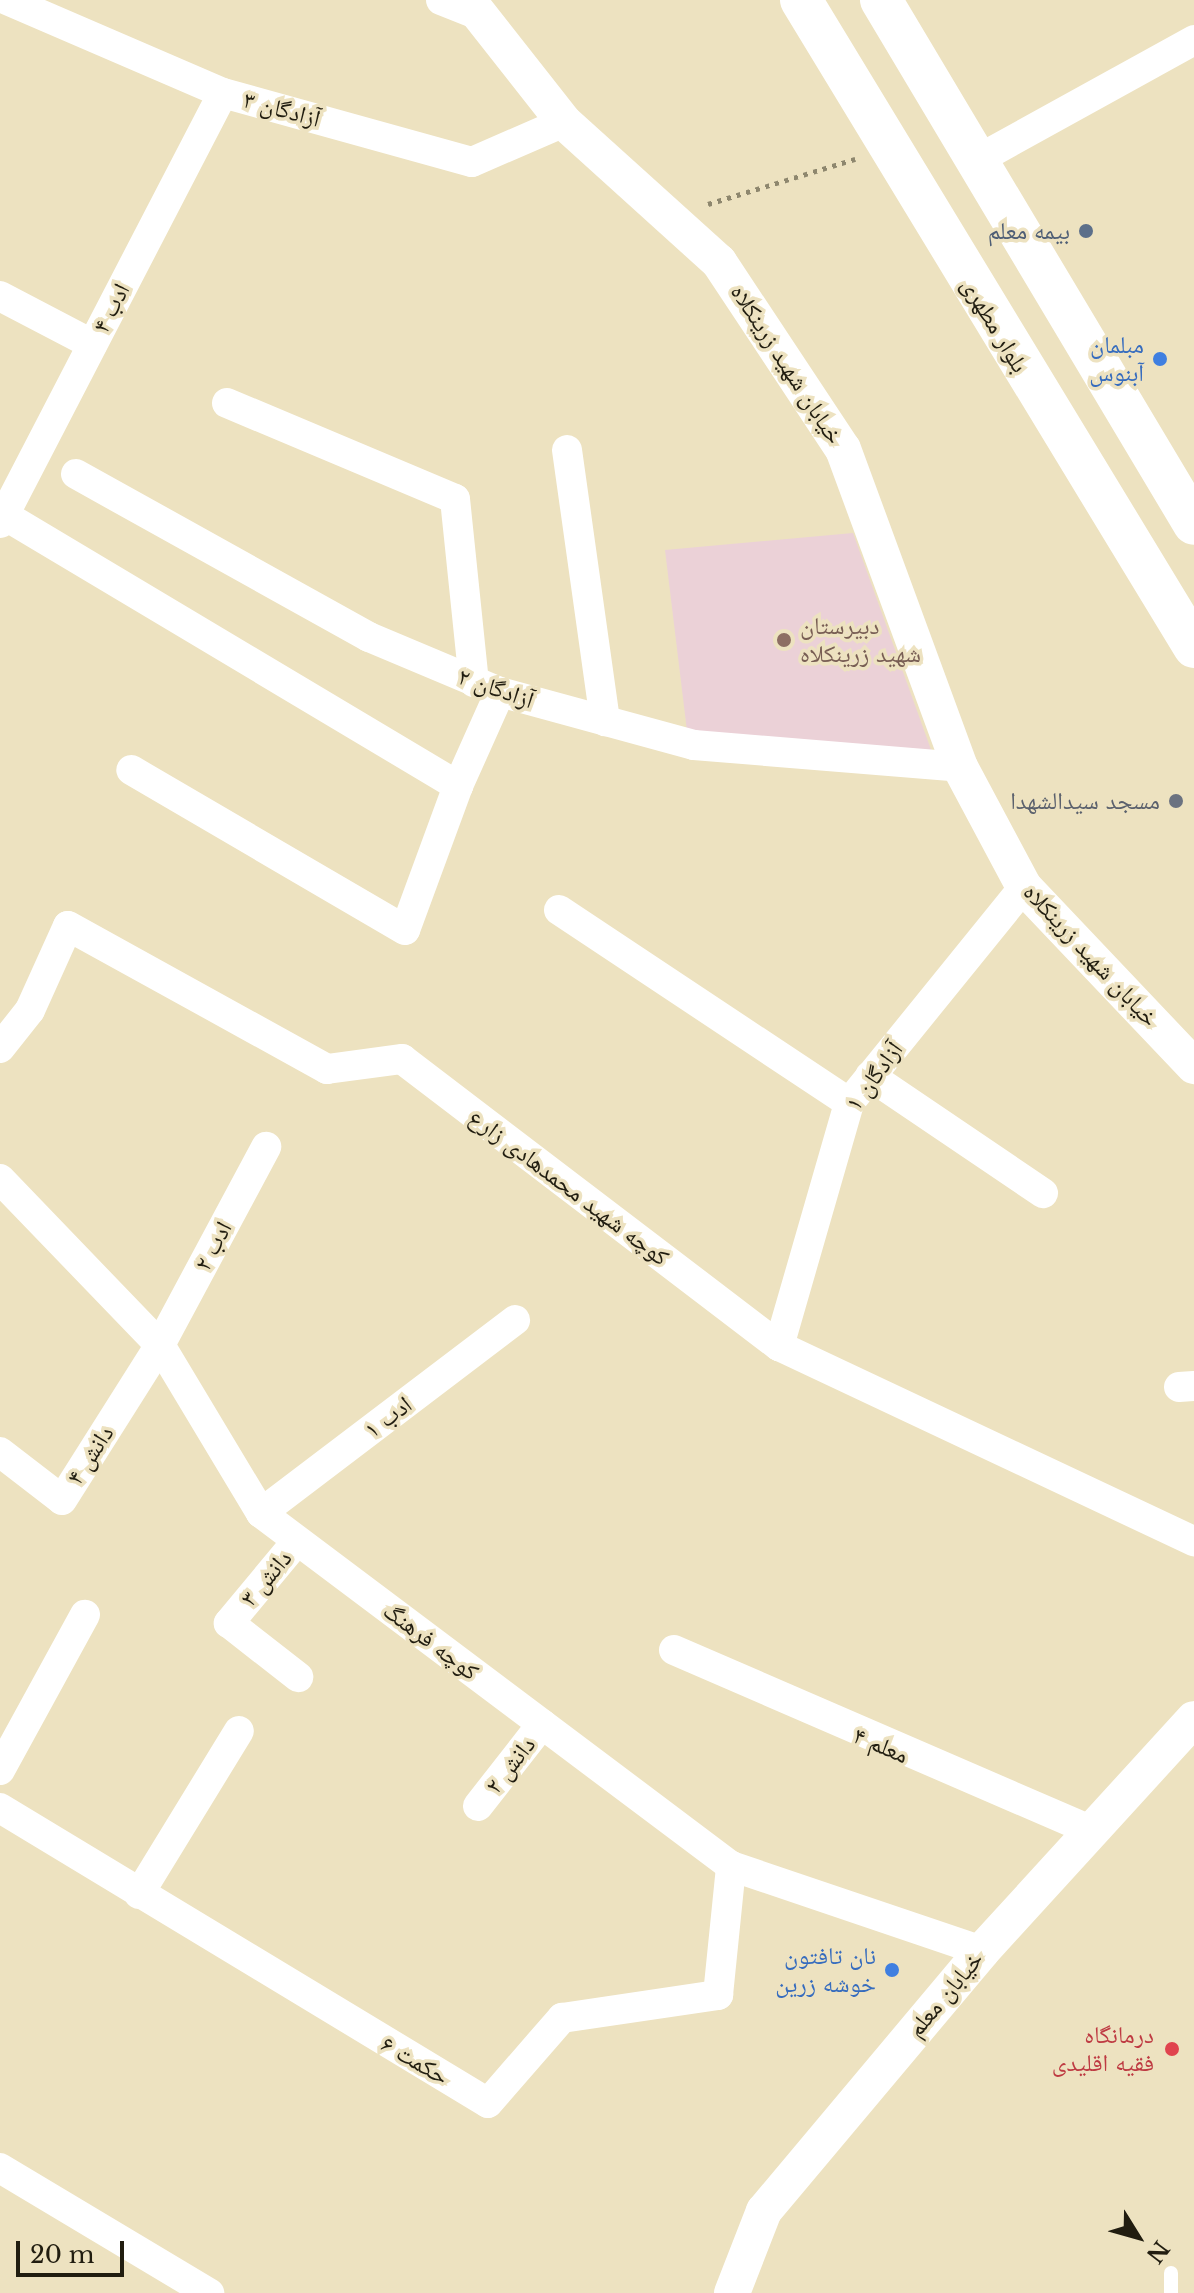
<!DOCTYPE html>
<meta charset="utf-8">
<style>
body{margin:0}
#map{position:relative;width:1194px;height:2293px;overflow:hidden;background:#ede2c0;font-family:"Libre Baskerville","Noto Naskh Arabic",serif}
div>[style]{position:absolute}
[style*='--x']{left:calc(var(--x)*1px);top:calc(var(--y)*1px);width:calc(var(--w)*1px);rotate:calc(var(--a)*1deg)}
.education>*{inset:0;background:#ebd1d7}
.path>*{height:5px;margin-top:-2.5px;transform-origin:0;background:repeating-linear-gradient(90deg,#8e876e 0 4px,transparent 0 10px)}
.service>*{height:14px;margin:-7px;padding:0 7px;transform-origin:7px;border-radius:7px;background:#fff}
.minor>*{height:30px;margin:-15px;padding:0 15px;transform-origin:15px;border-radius:15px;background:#fff}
.tertiary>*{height:36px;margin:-18px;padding:0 18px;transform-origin:18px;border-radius:18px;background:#fff}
.secondary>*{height:42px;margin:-21px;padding:0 21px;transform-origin:21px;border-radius:21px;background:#fff}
.dots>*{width:22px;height:22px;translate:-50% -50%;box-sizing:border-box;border:4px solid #ede2c0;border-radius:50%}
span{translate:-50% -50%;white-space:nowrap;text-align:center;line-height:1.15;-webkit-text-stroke:7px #ede2c0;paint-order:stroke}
.street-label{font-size:24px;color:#211d10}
.service-label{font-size:24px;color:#4e5e75}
.right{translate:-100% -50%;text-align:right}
.shop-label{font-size:24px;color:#366cbe}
.education-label{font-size:24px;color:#785e54}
.left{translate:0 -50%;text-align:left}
.worship-label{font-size:24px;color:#5b616d}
.health-label{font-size:24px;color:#be3a42}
.north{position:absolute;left:1098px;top:2197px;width:80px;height:80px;-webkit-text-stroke:6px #ede2c0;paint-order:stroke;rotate:127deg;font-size:22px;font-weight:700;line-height:32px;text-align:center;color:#211d10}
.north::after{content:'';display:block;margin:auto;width:28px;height:36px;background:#211d10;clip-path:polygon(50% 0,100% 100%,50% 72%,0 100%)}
.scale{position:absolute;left:16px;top:2241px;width:108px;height:36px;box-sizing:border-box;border:4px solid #211d10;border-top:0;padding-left:10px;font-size:24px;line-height:28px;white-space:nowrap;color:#211d10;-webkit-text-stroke:6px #ede2c0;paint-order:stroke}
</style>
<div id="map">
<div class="education">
<i style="clip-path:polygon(853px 533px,934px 758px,687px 731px,665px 550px)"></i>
</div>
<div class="path">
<i style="--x:708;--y:204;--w:154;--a:-17"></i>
</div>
<div class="service">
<i style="--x:1171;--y:2273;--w:20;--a:90"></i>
</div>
<div class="minor">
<i style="--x:7;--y:0;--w:235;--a:23.3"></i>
<i style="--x:223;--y:93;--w:258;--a:15.5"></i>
<i style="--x:472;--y:162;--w:100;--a:-23.5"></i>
<i style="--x:441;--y:0;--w:46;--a:21.6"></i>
<i style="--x:977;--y:160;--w:248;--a:-28.9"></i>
<i style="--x:0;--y:296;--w:104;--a:27.6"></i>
<i style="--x:227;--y:403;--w:247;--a:22.8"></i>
<i style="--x:455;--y:499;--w:184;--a:84.1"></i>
<i style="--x:567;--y:450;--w:274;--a:82"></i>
<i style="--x:76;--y:474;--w:335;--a:29.1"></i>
<i style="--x:369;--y:637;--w:142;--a:22.8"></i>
<i style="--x:500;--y:692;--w:201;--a:15.3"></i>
<i style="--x:694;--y:745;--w:267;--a:4.7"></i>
<i style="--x:4;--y:515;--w:529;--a:30.83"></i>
<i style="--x:458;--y:786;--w:153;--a:110.2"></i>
<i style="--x:405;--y:930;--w:317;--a:-149.7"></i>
<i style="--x:0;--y:523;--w:484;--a:-62.6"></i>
<i style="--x:458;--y:786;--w:103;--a:-65.9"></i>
<i style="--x:559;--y:910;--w:348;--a:33.6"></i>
<i style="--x:0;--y:1048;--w:48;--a:-51.7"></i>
<i style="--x:30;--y:1010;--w:92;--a:-65.7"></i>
<i style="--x:68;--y:926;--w:296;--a:28.9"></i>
<i style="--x:327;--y:1069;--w:76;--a:-7.6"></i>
<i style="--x:402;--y:1059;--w:474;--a:37.3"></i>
<i style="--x:779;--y:1346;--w:459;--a:25.2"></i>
<i style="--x:870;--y:1076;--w:209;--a:34.1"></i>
<i style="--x:0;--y:1179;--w:231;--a:46.1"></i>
<i style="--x:160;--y:1345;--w:196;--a:59"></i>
<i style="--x:261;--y:1513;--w:588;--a:36.91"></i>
<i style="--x:731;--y:1866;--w:265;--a:18.7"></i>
<i style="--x:779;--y:1346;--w:253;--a:-73.9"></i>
<i style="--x:849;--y:1103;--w:278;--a:-51"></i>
<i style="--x:1179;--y:1387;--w:15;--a:-4"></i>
<i style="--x:0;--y:1452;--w:78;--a:37.7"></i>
<i style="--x:62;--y:1500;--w:183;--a:-57.7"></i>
<i style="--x:160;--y:1345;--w:225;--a:-61.8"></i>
<i style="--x:261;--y:1513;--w:319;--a:-37.2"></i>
<i style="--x:297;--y:1541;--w:107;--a:129.7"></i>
<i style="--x:229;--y:1623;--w:88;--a:38"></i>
<i style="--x:674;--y:1650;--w:456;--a:23.4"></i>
<i style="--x:0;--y:1770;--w:177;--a:-61.3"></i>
<i style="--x:478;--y:1806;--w:104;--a:-52"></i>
<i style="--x:0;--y:1808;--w:570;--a:31.15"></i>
<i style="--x:488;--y:2103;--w:113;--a:-49"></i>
<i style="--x:562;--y:2018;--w:158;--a:-8.4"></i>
<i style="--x:718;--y:1995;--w:130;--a:-84.2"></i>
<i style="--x:139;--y:1894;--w:191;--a:-58.5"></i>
<i style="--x:0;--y:2168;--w:244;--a:30.9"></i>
</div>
<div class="tertiary">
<i style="--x:468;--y:0;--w:155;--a:51.8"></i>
<i style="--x:564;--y:122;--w:209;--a:42.1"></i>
<i style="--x:719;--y:262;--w:224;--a:56.5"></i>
<i style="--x:843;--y:449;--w:339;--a:69.8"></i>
<i style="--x:960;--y:767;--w:136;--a:61.9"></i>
<i style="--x:1024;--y:887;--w:247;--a:46.5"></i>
<i style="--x:732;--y:2293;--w:88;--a:-68.7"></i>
<i style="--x:764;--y:2211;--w:339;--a:-50"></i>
<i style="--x:982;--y:1951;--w:314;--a:-47.6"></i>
</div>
<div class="secondary">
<i style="--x:801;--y:0;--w:757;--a:58.72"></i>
<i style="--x:881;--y:0;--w:610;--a:59.15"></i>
</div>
<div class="dots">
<i style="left:1086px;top:231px;background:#5c6f8a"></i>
<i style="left:1160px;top:359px;background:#3f7fe0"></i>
<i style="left:784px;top:640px;background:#8d6e63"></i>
<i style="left:1176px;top:801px;background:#6b7280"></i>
<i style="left:892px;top:1970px;background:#3f7fe0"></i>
<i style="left:1172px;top:2049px;background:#e0444e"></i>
</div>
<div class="street-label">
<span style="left:282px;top:109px;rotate:15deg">آزادگان ۳</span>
<span style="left:111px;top:308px;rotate:-63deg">ادب ۴</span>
<span style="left:995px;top:325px;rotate:59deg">بلوار مطهری</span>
<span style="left:787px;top:364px;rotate:57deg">خیابان شهید زرینکلاه</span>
<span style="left:496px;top:688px;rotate:19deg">آزادگان ۲</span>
<span style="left:1091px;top:955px;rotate:47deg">خیابان شهید زرینکلاه</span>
<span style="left:874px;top:1076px;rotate:-54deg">آزادگان ۱</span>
<span style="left:569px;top:1187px;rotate:37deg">کوچه شهید محمدهادی زارع</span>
<span style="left:213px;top:1246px;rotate:-62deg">ادب ۲</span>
<span style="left:388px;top:1417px;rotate:-37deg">ادب ۱</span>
<span style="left:90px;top:1455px;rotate:-57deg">دانش ۴</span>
<span style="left:266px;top:1578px;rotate:-50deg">دانش ۳</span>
<span style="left:431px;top:1641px;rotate:37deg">کوچه فرهنگ</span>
<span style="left:881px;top:1745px;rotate:23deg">معلم ۴</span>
<span style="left:510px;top:1765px;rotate:-52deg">دانش ۲</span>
<span style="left:945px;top:1994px;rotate:-50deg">خیابان معلم</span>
<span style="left:415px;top:2060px;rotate:30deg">حکمت ۶</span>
</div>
<div class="service-label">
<span class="right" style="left:1070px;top:231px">بیمه معلم</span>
</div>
<div class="shop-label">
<span class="right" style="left:1144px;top:359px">مبلمان<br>آبنوس</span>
<span class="right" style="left:876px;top:1970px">نان تافتون<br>خوشه زرین</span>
</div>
<div class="education-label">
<span class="left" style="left:800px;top:640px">دبیرستان<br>شهید زرینکلاه</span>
</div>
<div class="worship-label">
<span class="right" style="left:1160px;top:801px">مسجد سیدالشهدا</span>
</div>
<div class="health-label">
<span class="right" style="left:1154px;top:2049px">درمانگاه<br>فقیه اقلیدی</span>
</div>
<div class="north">N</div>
<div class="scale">20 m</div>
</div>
